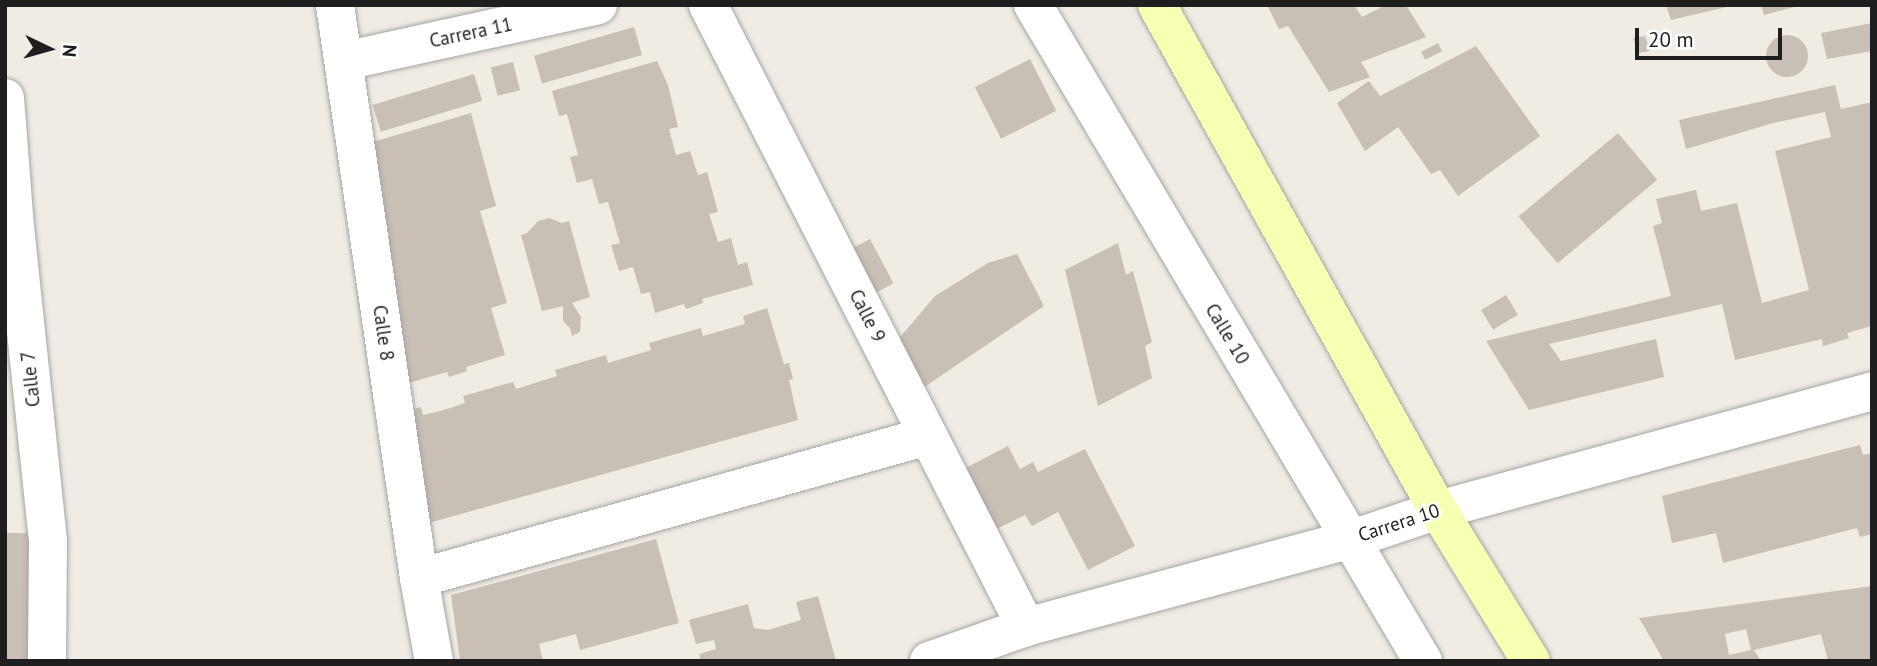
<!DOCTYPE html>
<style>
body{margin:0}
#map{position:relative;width:1877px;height:666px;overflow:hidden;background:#f0ece3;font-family:"PT Sans",sans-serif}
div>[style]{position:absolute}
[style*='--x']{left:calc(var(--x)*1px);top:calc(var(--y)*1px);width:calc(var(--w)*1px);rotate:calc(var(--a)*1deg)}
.building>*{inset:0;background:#c8bfb6;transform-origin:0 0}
.round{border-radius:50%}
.roads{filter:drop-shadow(0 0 2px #a5a5a5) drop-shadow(0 0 2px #a5a5a5)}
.street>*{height:38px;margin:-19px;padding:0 19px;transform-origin:19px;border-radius:19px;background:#fff}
.secondary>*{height:38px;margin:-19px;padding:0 19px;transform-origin:19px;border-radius:19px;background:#f7ffb2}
span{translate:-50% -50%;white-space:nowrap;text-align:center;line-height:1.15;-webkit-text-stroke:5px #fff;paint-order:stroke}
.street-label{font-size:19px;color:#1e1e1e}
.frame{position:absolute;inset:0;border:7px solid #1e1e1e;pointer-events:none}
.north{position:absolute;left:14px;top:14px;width:70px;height:70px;-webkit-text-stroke:5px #fff;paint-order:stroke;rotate:95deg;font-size:19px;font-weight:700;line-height:28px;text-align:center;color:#1e1e1e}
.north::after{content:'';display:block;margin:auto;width:24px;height:32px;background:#1e1e1e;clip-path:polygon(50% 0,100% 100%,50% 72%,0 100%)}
.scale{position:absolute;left:1635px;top:28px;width:147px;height:32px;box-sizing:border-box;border:4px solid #1e1e1e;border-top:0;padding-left:9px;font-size:21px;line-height:24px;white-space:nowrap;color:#1e1e1e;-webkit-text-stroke:5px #fff;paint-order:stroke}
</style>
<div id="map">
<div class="building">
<i style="clip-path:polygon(1267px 5px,1354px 5px,1362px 17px,1386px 5px,1406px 5px,1426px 37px,1361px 62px,1370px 77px,1329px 92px,1288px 26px,1279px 29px)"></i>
<i style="clip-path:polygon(1666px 5px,1731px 5px,1731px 6px,1671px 20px)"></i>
<i style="clip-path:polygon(1761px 5px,1798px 5px,1798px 6px,1764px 15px)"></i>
<i style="clip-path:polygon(1872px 23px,1872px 51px,1827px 59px,1821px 33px)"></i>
<i style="left:634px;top:27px;width:29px;height:104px;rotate:74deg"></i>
<i class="round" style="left:1766px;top:35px;width:42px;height:42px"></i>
<i style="clip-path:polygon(1645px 36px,1650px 51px,1638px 53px,1633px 38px)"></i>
<i style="left:1438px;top:43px;width:9px;height:19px;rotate:63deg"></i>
<i style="clip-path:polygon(1476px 46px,1540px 136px,1458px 196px,1440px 170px,1431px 174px,1398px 127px,1365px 151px,1337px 103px,1369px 81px,1380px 96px)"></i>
<i style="left:1030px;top:59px;width:58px;height:62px;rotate:63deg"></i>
<i style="clip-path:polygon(657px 61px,668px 85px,678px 127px,669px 129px,676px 155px,690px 151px,698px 175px,707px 172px,718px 212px,709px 214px,718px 242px,731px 238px,738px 265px,747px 262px,753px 285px,702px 299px,703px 303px,686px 309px,684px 304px,655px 313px,650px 292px,641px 294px,633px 267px,619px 271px,611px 245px,620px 243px,608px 202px,599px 204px,592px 179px,577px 183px,570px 157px,578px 155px,567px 114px,559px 116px,552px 91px)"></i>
<i style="left:513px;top:62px;width:29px;height:23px;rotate:76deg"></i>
<i style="left:474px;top:74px;width:28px;height:106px;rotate:73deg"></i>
<i style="clip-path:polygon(1835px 85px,1841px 109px,1872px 102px,1872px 326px,1847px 333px,1849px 338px,1827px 345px,1823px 346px,1822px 339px,1735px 360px,1722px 304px,1549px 344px,1561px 361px,1656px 339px,1664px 377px,1529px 410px,1486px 341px,1671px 296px,1653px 226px,1662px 223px,1656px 199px,1696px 190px,1701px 211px,1737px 203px,1762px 303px,1809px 290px,1775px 151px,1831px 137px,1825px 112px,1773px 123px,1686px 149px,1679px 120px)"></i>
<i style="clip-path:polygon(471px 113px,496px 206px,480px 211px,507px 303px,491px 308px,505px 355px,466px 367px,467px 371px,449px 377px,447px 372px,405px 384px,376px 241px,390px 237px,366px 144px)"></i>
<i style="left:1618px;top:133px;width:61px;height:130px;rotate:50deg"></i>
<i style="clip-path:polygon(549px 218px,562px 223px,569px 221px,590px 297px,572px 303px,581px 317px,580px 332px,572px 336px,570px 328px,563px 321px,563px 306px,542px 311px,521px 235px,527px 233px,538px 221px)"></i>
<i style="left:870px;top:239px;width:50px;height:32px;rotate:62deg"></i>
<i style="clip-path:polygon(1118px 243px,1126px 275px,1133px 271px,1152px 342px,1145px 346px,1152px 378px,1098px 406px,1065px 270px)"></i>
<i style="clip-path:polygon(1017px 254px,1044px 306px,920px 390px,896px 342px,935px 296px,988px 263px)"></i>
<i style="left:1506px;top:295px;width:23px;height:29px;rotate:59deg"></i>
<i style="clip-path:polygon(767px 308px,784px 364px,789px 363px,793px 379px,789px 380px,798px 420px,425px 524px,397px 414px,421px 407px,423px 415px,444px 410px,465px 403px,463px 396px,513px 382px,516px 389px,557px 376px,555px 370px,606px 355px,608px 363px,648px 351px,651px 350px,649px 343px,701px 328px,703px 336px,745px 324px,743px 316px)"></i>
<i style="clip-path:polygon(1860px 445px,1863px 455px,1872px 453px,1872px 534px,1860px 537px,1857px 528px,1723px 563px,1716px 533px,1672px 543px,1662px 496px)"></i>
<i style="clip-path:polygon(1008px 446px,1020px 469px,1033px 462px,1038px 472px,1085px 449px,1135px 546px,1088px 570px,1058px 512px,1032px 526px,1025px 515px,988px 533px,956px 473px)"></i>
<i style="clip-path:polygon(5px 533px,35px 533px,28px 661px,5px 661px)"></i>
<i style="clip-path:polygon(656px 539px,679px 623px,580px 650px,576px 634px,539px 644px,543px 661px,460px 661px,451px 595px)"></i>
<i style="clip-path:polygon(evenodd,1872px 586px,1872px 661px,1828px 661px,1821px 634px,1754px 650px,1761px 661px,1664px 661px,1639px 618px,1872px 586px,1746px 629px,1751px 650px,1729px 655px,1725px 634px,1746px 629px)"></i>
<i style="clip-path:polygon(818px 596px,836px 661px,701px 661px,699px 654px,716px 649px,715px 644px,714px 640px,696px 644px,689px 620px,748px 604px,754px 628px,768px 630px,801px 620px,796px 602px)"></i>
</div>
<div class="roads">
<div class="street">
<i style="--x:335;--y:5;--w:579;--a:81.66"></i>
<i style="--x:419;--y:578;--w:84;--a:79.8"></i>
<i style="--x:708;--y:5;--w:699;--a:62.92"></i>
<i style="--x:1033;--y:5;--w:763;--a:59.27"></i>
<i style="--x:344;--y:61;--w:260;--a:-12.4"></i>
<i style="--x:5;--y:98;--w:129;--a:85.6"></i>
<i style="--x:15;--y:227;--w:316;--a:84"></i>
<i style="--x:48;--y:541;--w:120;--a:90.5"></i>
<i style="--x:419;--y:578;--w:528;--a:-15.59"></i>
<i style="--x:929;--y:661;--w:103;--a:-19.3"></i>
<i style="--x:1026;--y:627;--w:335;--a:-15.1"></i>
<i style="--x:1349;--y:540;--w:94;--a:-18.6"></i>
<i style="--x:1438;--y:510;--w:450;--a:-15.3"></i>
</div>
<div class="secondary">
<i style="--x:1157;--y:5;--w:578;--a:60.91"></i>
<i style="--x:1438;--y:510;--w:177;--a:58.4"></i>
</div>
</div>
<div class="street-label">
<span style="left:471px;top:33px;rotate:-12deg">Carrera 11</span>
<span style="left:867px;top:316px;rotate:63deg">Calle 9</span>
<span style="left:383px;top:333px;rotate:82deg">Calle 8</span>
<span style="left:1227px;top:334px;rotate:59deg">Calle 10</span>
<span style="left:31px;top:379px;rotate:-96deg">Calle 7</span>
<span style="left:1399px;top:523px;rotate:-18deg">Carrera 10</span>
</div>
<div class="frame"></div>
<div class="north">N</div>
<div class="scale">20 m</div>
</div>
